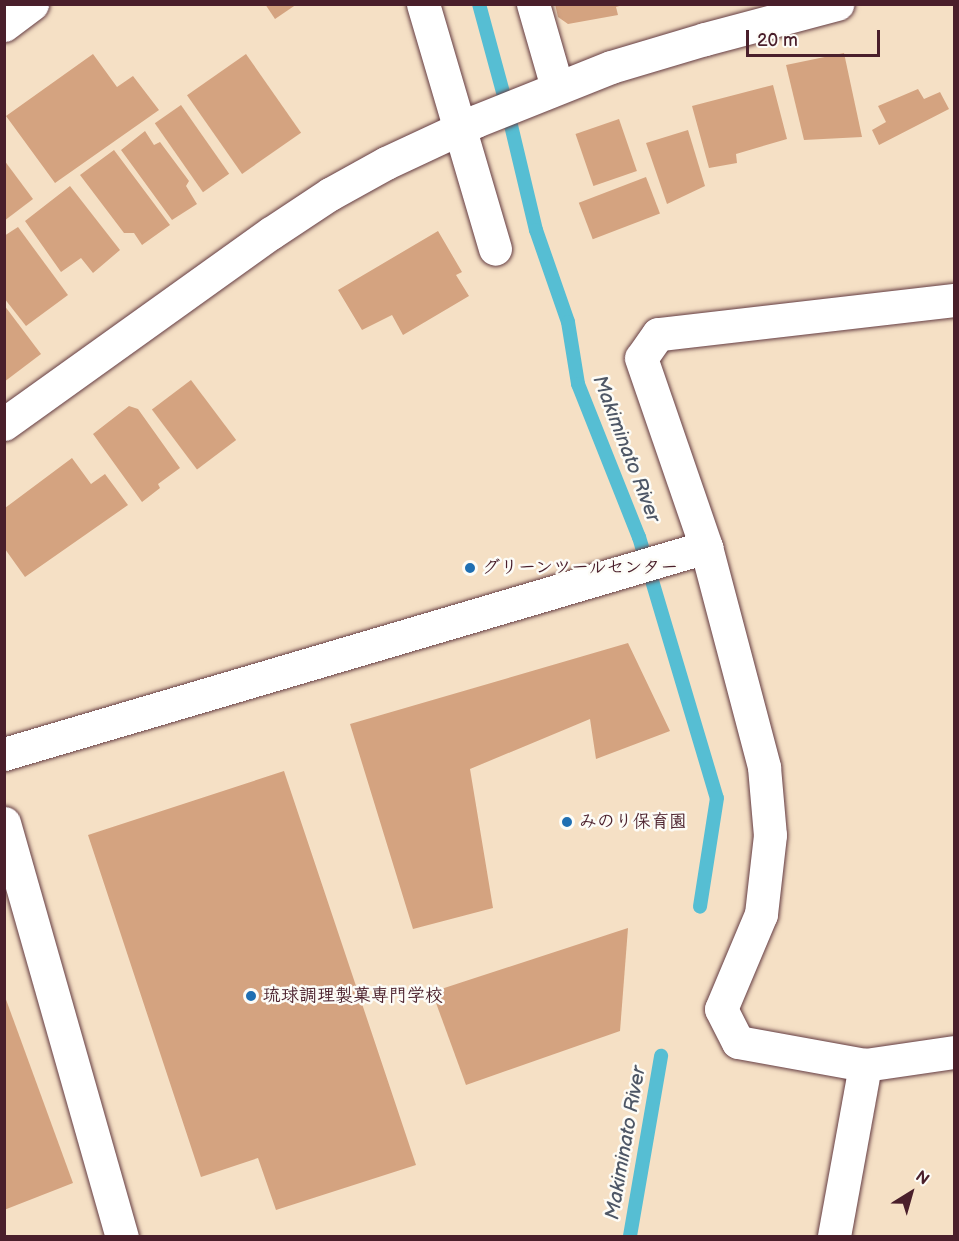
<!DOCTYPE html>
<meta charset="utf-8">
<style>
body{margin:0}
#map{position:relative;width:959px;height:1241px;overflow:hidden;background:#f5e0c5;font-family:"Balsamiq Sans","Klee One",sans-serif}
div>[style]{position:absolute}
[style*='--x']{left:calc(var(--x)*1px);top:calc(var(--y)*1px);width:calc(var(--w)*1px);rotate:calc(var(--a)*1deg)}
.stream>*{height:14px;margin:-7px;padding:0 7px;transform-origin:7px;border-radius:7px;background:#56bed3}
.building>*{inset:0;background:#d4a380;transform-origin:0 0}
.roads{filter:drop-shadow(0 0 2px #643c42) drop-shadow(0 0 2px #643c42)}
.minor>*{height:33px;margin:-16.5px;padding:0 16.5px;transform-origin:16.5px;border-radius:16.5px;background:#fff}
.dots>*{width:16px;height:16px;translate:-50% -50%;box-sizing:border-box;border:3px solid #fdfcf7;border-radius:50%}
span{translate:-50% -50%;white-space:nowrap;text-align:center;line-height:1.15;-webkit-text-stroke:5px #fdfcf7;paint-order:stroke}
.poi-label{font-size:18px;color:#4a1f2b;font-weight:700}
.left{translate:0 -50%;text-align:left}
.water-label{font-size:20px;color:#4e5766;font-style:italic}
.frame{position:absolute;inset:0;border:6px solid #4a1f2b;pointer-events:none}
.north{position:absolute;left:881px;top:1163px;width:60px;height:60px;-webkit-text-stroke:4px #fdfcf7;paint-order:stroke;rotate:37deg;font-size:16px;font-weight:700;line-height:24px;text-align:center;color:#4a1f2b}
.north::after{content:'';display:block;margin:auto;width:21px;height:27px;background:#4a1f2b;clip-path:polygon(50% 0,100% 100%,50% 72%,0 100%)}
.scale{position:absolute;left:746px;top:30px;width:134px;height:27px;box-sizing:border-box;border:3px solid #4a1f2b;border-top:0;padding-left:8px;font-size:18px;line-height:21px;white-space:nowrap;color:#4a1f2b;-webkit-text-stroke:4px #fdfcf7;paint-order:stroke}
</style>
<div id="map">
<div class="stream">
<i style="--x:479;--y:4;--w:99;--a:74.8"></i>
<i style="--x:505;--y:100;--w:134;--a:76.6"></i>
<i style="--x:536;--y:230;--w:97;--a:70.8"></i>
<i style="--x:568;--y:322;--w:63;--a:80.8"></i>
<i style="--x:578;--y:384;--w:165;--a:68.3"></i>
<i style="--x:639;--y:537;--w:272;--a:73.4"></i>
<i style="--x:717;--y:798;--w:110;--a:98.9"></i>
<i style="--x:630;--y:1236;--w:183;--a:-80.2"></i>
</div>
<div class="building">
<i style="clip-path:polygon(265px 4px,297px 4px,275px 19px)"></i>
<i style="clip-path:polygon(555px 4px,623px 4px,623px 5px,616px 7px,618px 15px,568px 24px,558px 17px)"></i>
<i style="clip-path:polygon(844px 53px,862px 137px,804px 140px,786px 65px)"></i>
<i style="clip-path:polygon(93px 54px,117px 87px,133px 76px,159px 110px,55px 183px,6px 116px)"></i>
<i style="left:246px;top:54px;width:96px;height:72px;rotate:55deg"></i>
<i style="clip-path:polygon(773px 85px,787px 139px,736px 154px,737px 163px,709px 168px,692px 106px)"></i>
<i style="clip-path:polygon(918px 89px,924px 99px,940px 92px,949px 109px,879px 145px,872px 130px,886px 122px,878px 106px)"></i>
<i style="left:181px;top:105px;width:84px;height:32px;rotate:55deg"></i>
<i style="left:619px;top:119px;width:55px;height:46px;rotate:71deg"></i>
<i style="clip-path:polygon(688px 130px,705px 186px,667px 204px,646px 143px)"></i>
<i style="clip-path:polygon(145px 131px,154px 145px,160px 142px,189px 181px,186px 186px,197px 204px,172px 220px,121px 150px)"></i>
<i style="clip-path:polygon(114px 150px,170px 225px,142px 245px,134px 233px,124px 233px,80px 175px)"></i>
<i style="clip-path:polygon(4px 160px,33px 199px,4px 221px)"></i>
<i style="left:646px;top:177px;width:39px;height:72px;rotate:69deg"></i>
<i style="clip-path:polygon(70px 186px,120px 250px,93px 273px,81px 258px,61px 272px,25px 221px)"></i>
<i style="clip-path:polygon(18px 227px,68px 295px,26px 326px,4px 298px,4px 236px)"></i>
<i style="clip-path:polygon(438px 231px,462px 272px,456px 275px,469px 296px,403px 335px,392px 315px,362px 330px,338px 290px)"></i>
<i style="clip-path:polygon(4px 305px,41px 354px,4px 382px)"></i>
<i style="left:191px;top:380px;width:75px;height:49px;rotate:53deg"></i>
<i style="clip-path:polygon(129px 406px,138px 409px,180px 468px,158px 484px,160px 488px,142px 502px,93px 434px)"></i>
<i style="clip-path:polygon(72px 458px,91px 484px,105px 474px,128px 505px,25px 577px,5px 549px,5px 508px)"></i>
<i style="clip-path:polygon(628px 643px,670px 731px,596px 759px,590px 719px,470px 769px,493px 908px,413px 929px,350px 724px)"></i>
<i style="clip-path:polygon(284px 771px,416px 1165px,276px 1210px,258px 1158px,201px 1177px,88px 835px)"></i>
<i style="clip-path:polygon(628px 928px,620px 1031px,466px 1085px,432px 992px)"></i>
<i style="clip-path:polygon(4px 994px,73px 1183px,4px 1210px)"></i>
</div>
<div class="roads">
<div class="minor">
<i style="--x:423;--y:4;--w:255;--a:73.6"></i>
<i style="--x:533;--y:4;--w:86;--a:73.9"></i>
<i style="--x:4;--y:25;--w:35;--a:-37"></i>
<i style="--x:954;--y:300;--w:298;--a:173.4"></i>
<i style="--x:658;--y:334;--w:29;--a:125"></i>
<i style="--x:641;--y:358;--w:200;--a:71"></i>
<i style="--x:706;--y:547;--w:228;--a:75.2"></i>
<i style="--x:764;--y:767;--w:68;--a:85"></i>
<i style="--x:770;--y:835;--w:80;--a:96.5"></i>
<i style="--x:761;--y:914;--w:103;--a:112.8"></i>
<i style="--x:721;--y:1009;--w:37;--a:63"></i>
<i style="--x:738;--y:1042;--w:129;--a:10.3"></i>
<i style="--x:865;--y:1065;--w:90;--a:-8.3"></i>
<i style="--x:4;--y:424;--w:328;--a:-35.6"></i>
<i style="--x:271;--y:233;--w:71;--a:-33.5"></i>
<i style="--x:330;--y:194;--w:64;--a:-29"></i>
<i style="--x:386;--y:163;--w:99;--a:-25"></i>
<i style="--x:476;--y:121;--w:145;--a:-21.8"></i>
<i style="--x:611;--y:67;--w:98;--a:-16.6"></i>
<i style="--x:705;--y:39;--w:137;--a:-14.9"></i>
<i style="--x:4;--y:754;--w:732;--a:-16.43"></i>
<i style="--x:4;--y:823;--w:430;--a:74.1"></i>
<i style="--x:834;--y:1236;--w:174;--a:-79.7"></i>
</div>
</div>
<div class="dots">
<i style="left:470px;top:568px;background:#1f6fb2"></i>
<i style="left:567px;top:822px;background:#1f6fb2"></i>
<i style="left:251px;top:996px;background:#1f6fb2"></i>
</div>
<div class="poi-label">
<span class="left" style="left:482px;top:568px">グリーンツールセンター</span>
<span class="left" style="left:579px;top:822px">みのり保育園</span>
<span class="left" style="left:263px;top:996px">琉球調理製菓専門学校</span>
</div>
<div class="water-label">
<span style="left:626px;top:449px;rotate:69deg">Makiminato River</span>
<span style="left:626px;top:1143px;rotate:-80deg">Makiminato River</span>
</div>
<div class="frame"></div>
<div class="north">N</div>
<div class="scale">20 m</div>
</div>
